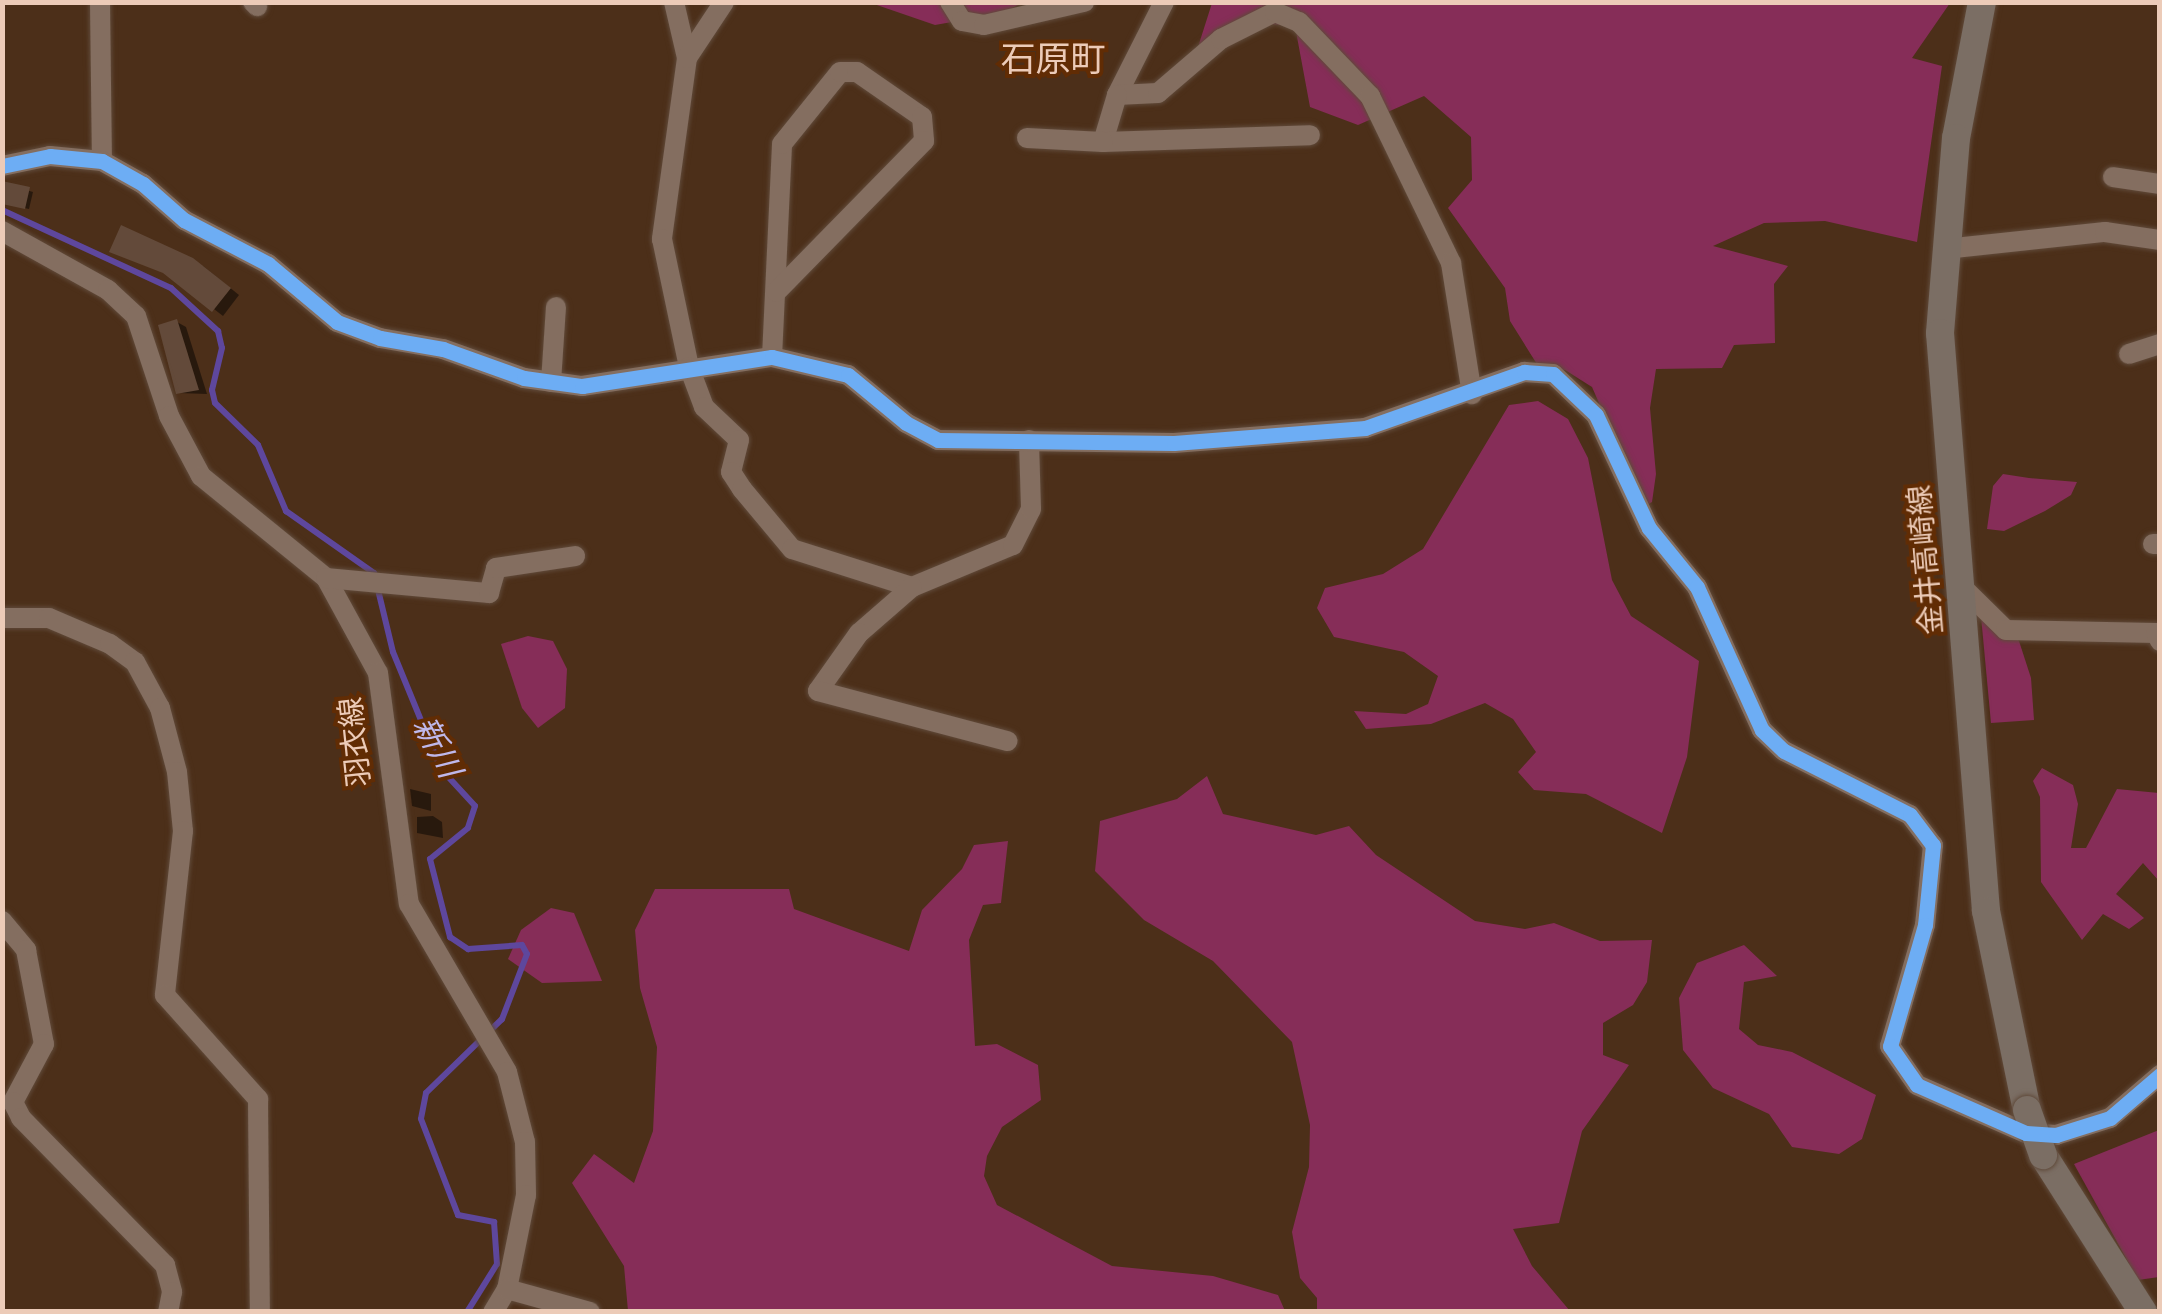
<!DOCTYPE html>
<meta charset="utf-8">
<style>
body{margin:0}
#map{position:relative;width:2162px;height:1314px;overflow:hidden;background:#4c2f19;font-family:Poppins,"Noto Sans JP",sans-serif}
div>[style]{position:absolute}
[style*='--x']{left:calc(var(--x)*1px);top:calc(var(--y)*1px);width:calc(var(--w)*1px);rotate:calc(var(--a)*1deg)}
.green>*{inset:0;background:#862d58}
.shadow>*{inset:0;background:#0007}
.stream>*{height:6px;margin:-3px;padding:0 3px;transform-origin:3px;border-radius:3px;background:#5e479d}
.building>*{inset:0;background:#634a3a}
.roads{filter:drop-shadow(0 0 2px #604a3a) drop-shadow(0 0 2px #604a3a)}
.minor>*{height:20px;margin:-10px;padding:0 10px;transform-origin:10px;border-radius:10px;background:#846e60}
.major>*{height:28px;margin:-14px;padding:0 14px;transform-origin:14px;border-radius:14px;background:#7b6e64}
.bridges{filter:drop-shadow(0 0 2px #604a3a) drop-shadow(0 0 2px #604a3a)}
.major-bridge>*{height:28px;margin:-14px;padding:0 14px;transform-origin:14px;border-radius:14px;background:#7b6e64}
.cycleway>*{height:15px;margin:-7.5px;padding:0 7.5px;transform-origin:7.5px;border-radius:7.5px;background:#6dadf4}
span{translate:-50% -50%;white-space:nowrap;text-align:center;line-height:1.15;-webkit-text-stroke:8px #612c04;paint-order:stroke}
.street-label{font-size:30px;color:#eccbb8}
.water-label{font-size:32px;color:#bfb8eb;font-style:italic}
.quarter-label{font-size:35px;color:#eccbb8}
.frame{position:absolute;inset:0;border:5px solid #eccbb8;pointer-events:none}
</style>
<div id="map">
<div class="green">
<i style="clip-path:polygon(871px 3px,1022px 3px,1003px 13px,935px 25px)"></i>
<i style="clip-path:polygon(1212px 3px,1950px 3px,1912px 58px,1942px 66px,1917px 242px,1825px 221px,1764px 223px,1713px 246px,1788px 266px,1774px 284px,1775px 343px,1734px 345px,1722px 368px,1656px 369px,1650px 408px,1656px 474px,1652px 502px,1644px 507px,1592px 387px,1565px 370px,1540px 369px,1510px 321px,1505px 288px,1448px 208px,1472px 180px,1471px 137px,1424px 96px,1358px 125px,1310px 107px,1295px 26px,1242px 22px,1198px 47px)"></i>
<i style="clip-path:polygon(1538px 401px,1568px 419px,1588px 458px,1612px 580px,1631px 616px,1699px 661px,1687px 757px,1662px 833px,1586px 794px,1534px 790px,1518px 772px,1536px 752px,1513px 719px,1485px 703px,1431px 724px,1366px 729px,1354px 711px,1406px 714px,1428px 704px,1438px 676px,1404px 652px,1334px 637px,1317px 608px,1325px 588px,1383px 574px,1423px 549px,1509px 405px)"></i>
<i style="clip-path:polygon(2003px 474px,2029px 478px,2077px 482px,2071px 495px,2045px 511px,2004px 531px,1987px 529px,1993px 486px)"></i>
<i style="clip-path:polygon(1980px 606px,2019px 641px,2031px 678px,2034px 720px,1991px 723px)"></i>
<i style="clip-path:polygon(528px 636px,553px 641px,567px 669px,565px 708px,538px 728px,522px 708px,501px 644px)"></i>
<i style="clip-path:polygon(2042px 768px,2073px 785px,2078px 804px,2071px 848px,2086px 848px,2117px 789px,2159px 793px,2159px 881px,2143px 863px,2116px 894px,2144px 918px,2129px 929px,2103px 914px,2082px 940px,2041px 882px,2040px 797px,2033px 781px)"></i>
<i style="clip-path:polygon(1207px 776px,1223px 814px,1316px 835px,1349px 826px,1376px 855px,1475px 921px,1525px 929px,1554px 923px,1600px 941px,1652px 940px,1647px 982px,1633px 1005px,1603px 1023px,1603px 1055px,1629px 1065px,1582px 1131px,1559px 1223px,1513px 1229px,1532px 1266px,1570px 1311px,1317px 1311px,1317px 1298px,1300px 1278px,1292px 1232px,1309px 1167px,1310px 1125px,1292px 1042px,1213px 961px,1144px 920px,1095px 871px,1100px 821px,1177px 799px)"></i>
<i style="clip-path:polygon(1008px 841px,1001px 903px,983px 905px,969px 940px,975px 1046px,997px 1044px,1038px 1065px,1041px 1100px,1002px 1127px,987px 1156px,984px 1176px,997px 1205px,1112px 1266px,1213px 1276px,1278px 1295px,1285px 1311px,628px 1311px,624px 1266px,572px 1183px,594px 1154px,634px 1183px,653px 1131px,657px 1047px,640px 988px,635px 930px,655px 889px,789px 889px,794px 909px,909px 951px,922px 910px,962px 869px,974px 845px)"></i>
<i style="clip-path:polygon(551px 908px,574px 913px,602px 981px,542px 983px,508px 959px,521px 930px)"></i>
<i style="clip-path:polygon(1744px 945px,1777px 976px,1744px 982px,1739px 1029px,1758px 1045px,1792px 1052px,1876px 1095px,1862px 1139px,1839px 1154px,1792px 1147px,1769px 1114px,1713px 1088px,1683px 1050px,1679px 998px,1697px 963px)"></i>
<i style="clip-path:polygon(2159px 1130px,2159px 1277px,2138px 1280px,2074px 1164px)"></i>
</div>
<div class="shadow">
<i style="clip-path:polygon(2px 183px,33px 192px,29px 209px,2px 203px)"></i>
<i style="clip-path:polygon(203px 266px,239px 295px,223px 316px,170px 275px)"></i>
<i style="clip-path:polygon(177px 322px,186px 327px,207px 394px,178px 393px)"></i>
<i style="clip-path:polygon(410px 789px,431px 794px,431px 811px,412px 806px)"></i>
<i style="clip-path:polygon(433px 816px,442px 822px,443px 838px,417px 833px,417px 817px)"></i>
</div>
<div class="stream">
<i style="--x:2;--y:210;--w:186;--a:24.8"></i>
<i style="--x:171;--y:288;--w:64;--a:42.5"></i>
<i style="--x:218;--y:331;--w:17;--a:77"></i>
<i style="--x:222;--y:348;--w:43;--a:103.4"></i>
<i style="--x:212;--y:390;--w:13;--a:77"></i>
<i style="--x:215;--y:403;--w:60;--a:44.3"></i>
<i style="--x:258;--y:445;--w:72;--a:67"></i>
<i style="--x:286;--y:511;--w:108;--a:35.2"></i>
<i style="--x:374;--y:573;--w:81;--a:76.5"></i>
<i style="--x:393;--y:652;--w:126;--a:67.7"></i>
<i style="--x:441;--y:769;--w:50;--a:47.4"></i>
<i style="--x:475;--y:806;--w:23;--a:108"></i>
<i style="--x:468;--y:828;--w:49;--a:140.8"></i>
<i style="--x:430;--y:859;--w:81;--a:75.6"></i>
<i style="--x:450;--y:937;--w:22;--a:34"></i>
<i style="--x:468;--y:949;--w:54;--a:-4.2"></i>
<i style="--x:522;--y:945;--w:10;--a:61"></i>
<i style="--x:527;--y:954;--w:70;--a:111"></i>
<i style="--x:502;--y:1019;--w:106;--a:135.8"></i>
<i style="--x:426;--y:1093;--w:26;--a:101"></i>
<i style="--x:421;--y:1119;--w:103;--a:68.9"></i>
<i style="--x:458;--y:1215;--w:37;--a:11"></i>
<i style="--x:494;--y:1222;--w:42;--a:85.9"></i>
<i style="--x:497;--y:1264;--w:57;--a:122"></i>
</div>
<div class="building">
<i style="clip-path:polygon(2px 181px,30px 187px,25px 209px,2px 204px)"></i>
<i style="clip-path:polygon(121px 225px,193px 258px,231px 288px,212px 312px,163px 273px,109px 252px)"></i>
<i style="clip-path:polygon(177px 319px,199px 390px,176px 394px,158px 325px)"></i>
</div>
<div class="roads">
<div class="minor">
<i style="--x:100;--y:2;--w:159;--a:89.3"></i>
<i style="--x:253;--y:2;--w:6;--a:45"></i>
<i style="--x:674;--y:2;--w:57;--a:76.9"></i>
<i style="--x:687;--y:58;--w:183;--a:97.9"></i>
<i style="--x:662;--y:239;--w:131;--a:78.1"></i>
<i style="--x:689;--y:367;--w:43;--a:69.4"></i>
<i style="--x:704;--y:407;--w:48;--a:43.3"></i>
<i style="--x:739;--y:440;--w:33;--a:104"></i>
<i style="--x:731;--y:472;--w:20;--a:57"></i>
<i style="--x:742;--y:489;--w:78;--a:50.2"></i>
<i style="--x:792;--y:549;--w:126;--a:17.6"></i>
<i style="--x:912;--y:587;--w:109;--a:-22.6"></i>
<i style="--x:1013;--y:545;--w:40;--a:-63.4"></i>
<i style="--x:1031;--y:509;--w:69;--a:-91.7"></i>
<i style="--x:950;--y:2;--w:22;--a:58"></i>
<i style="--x:962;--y:21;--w:22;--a:10"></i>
<i style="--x:984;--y:25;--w:103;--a:-13"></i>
<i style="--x:1164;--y:2;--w:104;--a:116.8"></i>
<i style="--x:1117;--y:95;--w:41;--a:-2.8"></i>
<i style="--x:1158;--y:93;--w:83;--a:-40.6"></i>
<i style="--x:1221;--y:39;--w:60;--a:-26.6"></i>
<i style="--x:1275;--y:12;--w:26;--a:23"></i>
<i style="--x:1299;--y:22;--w:103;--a:46.2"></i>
<i style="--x:1370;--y:96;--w:186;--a:64.1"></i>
<i style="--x:1451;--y:263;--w:133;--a:80.9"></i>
<i style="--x:687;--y:58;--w:67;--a:-56.5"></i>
<i style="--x:1117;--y:95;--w:49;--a:106.6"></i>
<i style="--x:1103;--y:142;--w:207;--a:-1.9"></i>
<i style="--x:1027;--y:138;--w:76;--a:3"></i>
<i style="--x:2;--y:166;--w:49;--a:-11.8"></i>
<i style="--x:50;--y:156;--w:52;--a:5.5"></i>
<i style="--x:102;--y:161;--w:47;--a:29.3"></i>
<i style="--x:143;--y:184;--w:55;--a:41.3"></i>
<i style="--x:184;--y:220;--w:95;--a:27.6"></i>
<i style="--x:268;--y:264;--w:90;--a:40"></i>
<i style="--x:337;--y:322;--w:46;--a:20.4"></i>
<i style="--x:380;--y:338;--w:64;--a:9.9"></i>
<i style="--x:443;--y:349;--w:86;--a:19.7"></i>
<i style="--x:524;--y:378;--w:59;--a:7.9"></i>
<i style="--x:582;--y:386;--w:192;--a:-8.7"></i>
<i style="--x:772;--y:357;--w:78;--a:13.3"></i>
<i style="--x:848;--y:375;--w:75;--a:39.6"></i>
<i style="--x:906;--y:423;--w:36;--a:28"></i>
<i style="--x:938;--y:440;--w:236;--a:0.7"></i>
<i style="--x:1174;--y:443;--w:192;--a:-4.5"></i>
<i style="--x:1365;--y:428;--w:169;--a:-19.4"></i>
<i style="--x:1524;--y:372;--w:29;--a:4"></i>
<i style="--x:1553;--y:374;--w:59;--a:43.6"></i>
<i style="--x:1596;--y:415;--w:125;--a:64.9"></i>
<i style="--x:1649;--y:528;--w:76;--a:50.9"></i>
<i style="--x:1697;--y:587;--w:157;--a:65.6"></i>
<i style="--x:1762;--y:730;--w:30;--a:44"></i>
<i style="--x:1784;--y:751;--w:141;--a:26.9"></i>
<i style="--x:1910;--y:815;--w:38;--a:53"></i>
<i style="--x:1933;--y:845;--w:80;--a:95.7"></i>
<i style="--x:1925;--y:925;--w:126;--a:106.1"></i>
<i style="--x:1890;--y:1046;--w:47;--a:55.3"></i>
<i style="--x:1917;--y:1085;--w:119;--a:23.8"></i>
<i style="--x:2026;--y:1133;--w:30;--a:4"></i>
<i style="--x:2056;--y:1135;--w:57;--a:-17.5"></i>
<i style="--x:2110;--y:1118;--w:66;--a:-40.7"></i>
<i style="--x:2113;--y:177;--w:48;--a:8.5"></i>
<i style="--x:2;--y:231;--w:121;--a:29.1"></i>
<i style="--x:108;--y:290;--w:38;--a:43"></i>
<i style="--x:136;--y:316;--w:105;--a:71.7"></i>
<i style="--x:169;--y:416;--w:68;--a:61.9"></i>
<i style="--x:201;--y:476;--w:161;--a:39.2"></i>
<i style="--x:326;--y:578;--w:108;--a:61.3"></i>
<i style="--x:378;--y:673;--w:233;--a:82.4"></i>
<i style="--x:409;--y:904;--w:194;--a:59.7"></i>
<i style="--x:507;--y:1072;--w:72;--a:75.6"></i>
<i style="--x:525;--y:1142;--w:53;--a:88.9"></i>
<i style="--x:526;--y:1195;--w:96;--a:101.4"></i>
<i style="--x:507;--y:1289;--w:27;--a:121"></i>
<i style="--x:1945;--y:249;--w:161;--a:-6.1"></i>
<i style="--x:2105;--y:232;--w:56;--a:8.3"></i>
<i style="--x:2129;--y:354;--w:33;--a:-18"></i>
<i style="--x:772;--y:357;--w:213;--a:-87.3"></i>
<i style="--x:782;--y:144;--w:92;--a:-51.1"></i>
<i style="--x:840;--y:72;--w:17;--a:0"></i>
<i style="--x:857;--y:72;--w:79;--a:34.7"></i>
<i style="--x:922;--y:117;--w:24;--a:85"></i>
<i style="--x:924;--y:141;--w:211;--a:134.4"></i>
<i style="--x:551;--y:382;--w:75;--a:-86.2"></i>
<i style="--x:2153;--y:544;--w:7;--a:0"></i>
<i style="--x:326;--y:578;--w:164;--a:5.3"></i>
<i style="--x:489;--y:593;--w:26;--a:-74"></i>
<i style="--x:496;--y:568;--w:80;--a:-8.6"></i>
<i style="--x:1961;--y:586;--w:63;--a:44.4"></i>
<i style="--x:2006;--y:630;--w:150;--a:1.1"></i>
<i style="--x:2156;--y:633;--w:9;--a:63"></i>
<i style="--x:912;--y:587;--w:70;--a:139"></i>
<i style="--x:859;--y:633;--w:71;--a:125.3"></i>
<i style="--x:818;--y:691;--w:196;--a:14.8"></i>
<i style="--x:2;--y:618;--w:47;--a:0"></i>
<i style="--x:49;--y:618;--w:66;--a:23.1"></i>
<i style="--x:110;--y:644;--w:31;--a:36"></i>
<i style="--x:135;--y:662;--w:52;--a:61.5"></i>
<i style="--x:160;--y:708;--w:66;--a:75.1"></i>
<i style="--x:177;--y:772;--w:59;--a:84.2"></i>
<i style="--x:183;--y:831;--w:165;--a:96.3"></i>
<i style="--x:165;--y:995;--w:140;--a:48.2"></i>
<i style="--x:258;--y:1099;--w:213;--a:89.5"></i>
<i style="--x:2;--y:921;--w:38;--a:50"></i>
<i style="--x:26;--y:950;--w:96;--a:79.2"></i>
<i style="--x:44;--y:1044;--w:66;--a:118.1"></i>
<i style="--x:13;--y:1102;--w:18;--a:63"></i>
<i style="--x:21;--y:1118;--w:206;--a:45.6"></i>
<i style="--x:165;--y:1265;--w:28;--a:75"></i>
<i style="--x:172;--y:1292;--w:20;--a:101"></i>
<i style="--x:507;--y:1289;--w:86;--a:15.5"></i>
</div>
<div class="major">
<i style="--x:1982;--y:2;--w:138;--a:100.8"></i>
<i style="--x:1956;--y:138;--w:196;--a:94.7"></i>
<i style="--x:1940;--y:333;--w:580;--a:85.45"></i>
<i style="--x:1986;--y:911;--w:203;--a:78.4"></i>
<i style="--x:2043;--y:1155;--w:186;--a:57.5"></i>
</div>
</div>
<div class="bridges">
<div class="major-bridge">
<i style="--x:2027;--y:1110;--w:48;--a:70.4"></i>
</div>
</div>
<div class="cycleway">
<i style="--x:2;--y:166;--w:49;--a:-11.8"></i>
<i style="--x:50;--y:156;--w:52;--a:5.5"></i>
<i style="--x:102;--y:161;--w:47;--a:29.3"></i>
<i style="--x:143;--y:184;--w:55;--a:41.3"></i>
<i style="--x:184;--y:220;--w:95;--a:27.6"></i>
<i style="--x:268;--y:264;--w:90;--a:40"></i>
<i style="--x:337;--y:322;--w:46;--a:20.4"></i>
<i style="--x:380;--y:338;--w:64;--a:9.9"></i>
<i style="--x:443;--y:349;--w:86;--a:19.7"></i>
<i style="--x:524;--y:378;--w:59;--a:7.9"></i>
<i style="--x:582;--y:386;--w:192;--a:-8.7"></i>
<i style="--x:772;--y:357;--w:78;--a:13.3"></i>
<i style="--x:848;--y:375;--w:75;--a:39.6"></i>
<i style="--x:906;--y:423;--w:36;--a:28"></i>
<i style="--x:938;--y:440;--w:236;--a:0.7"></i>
<i style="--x:1174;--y:443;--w:192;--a:-4.5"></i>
<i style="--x:1365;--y:428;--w:169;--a:-19.4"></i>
<i style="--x:1524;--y:372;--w:29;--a:4"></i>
<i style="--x:1553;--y:374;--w:59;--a:43.6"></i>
<i style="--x:1596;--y:415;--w:125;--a:64.9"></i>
<i style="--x:1649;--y:528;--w:76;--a:50.9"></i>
<i style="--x:1697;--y:587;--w:157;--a:65.6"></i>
<i style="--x:1762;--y:730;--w:30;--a:44"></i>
<i style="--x:1784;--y:751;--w:141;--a:26.9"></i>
<i style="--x:1910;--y:815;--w:38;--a:53"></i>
<i style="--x:1933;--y:845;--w:80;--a:95.7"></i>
<i style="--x:1925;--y:925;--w:126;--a:106.1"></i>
<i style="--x:1890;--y:1046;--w:47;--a:55.3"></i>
<i style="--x:1917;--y:1085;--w:119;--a:23.8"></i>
<i style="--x:2026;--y:1133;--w:30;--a:4"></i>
<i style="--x:2056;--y:1135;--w:57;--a:-17.5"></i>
<i style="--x:2110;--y:1118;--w:66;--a:-40.7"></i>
</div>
<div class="street-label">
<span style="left:1926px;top:560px;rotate:-95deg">金井高崎線</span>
<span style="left:355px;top:742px;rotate:-96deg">羽衣線</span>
</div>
<div class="water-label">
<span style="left:437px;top:747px;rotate:62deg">新川</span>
</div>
<div class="quarter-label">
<span style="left:1053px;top:59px">石原町</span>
</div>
<div class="frame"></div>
</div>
